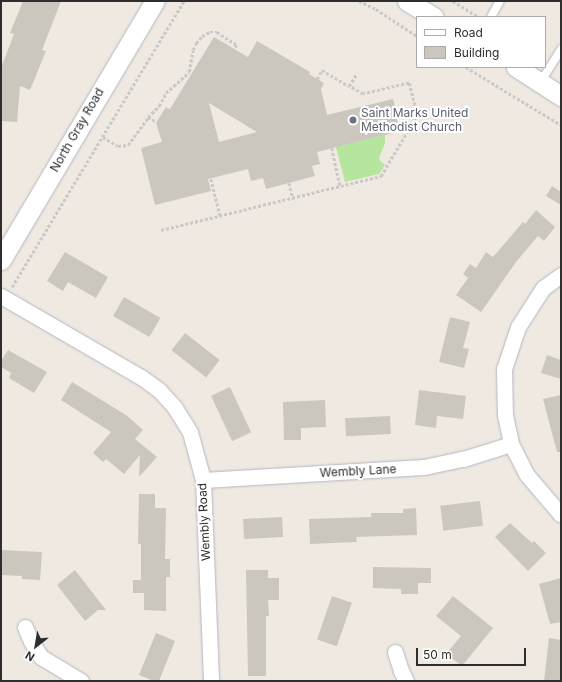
<!DOCTYPE html>
<style>
body{margin:0}
#map{position:relative;width:562px;height:682px;overflow:hidden;background:#efe9e1;font-family:Inter,sans-serif}
div>[style]{position:absolute}
[style*='--x']{left:calc(var(--x)*1px);top:calc(var(--y)*1px);width:calc(var(--w)*1px);rotate:calc(var(--a)*1deg)}
.green>*{inset:0;background:#b6e59e}
.building>*{inset:0;background:#cbc7bf;transform-origin:0 0}
.path>*{height:2.5px;margin-top:-1.25px;transform-origin:0;background:repeating-linear-gradient(90deg,#c9c9c9 0 3px,transparent 0 5px)}
.roads{filter:drop-shadow(0 0 1px #b4b7c1) drop-shadow(0 0 1px #b4b7c1)}
.service>*{height:8px;margin:-4px;padding:0 4px;transform-origin:4px;border-radius:4px;background:#fff}
.minor>*{height:15px;margin:-7.5px;padding:0 7.5px;transform-origin:7.5px;border-radius:7.5px;background:#fff}
.tertiary>*{height:19px;margin:-9.5px;padding:0 9.5px;transform-origin:9.5px;border-radius:9.5px;background:#fff}
.dots>*{width:11px;height:11px;translate:-50% -50%;box-sizing:border-box;border:2px solid #fff;border-radius:50%}
span{translate:-50% -50%;white-space:nowrap;text-align:center;line-height:1.15;-webkit-text-stroke:4px #fff;paint-order:stroke}
.worship-label{font-size:12px;color:#5b616d}
.left{translate:0 -50%;text-align:left}
.street-label{font-size:12px;color:#2e2e2e}
.frame{position:absolute;inset:0;border:2px solid #2e2e2e;pointer-events:none}
.legend{position:absolute;left:416px;top:16px;width:130px;height:52px;box-sizing:border-box;background:#fff;border:1px solid #ababab;margin:0;padding:5px 7px;list-style:none;font-size:12px;color:#2e2e2e}
.legend li{display:flex;align-items:center;gap:8px;height:20px}
.legend b{width:20px;border:1px solid #ababab}
.north{position:absolute;left:16px;top:626px;width:40px;height:40px;-webkit-text-stroke:3px #fff;paint-order:stroke;rotate:211deg;font-size:11px;font-weight:700;line-height:16px;text-align:center;color:#2e2e2e}
.north::after{content:'';display:block;margin:auto;width:14px;height:18px;background:#2e2e2e;clip-path:polygon(50% 0,100% 100%,50% 72%,0 100%)}
.scale{position:absolute;left:416px;top:648px;width:110px;height:18px;box-sizing:border-box;border:2px solid #2e2e2e;border-top:0;padding-left:5px;font-size:12px;line-height:14px;white-space:nowrap;color:#2e2e2e;-webkit-text-stroke:3px #fff;paint-order:stroke}
</style>
<div id="map">
<div class="green">
<i style="clip-path:polygon(385px 135px,385px 143px,379px 158px,381px 162px,385px 165px,379px 174px,345px 182px,336px 147px)"></i>
</div>
<div class="building">
<i style="clip-path:polygon(23px 1px,61px 1px,42px 50px,46px 51px,30px 90px,20px 86px,17px 122px,1px 121px,1px 68px,14px 34px,10px 33px)"></i>
<i style="clip-path:polygon(evenodd,214px 37px,248px 57px,257px 41px,310px 72px,309px 74px,324px 83px,321px 89px,327px 115px,393px 99px,401px 131px,317px 152px,320px 164px,312px 166px,315px 176px,266px 189px,263px 178px,251px 181px,248px 169px,208px 179px,211px 191px,155px 205px,141px 148px,162px 142px,156px 123px,166px 107px,170px 109px,214px 37px,209px 103px,257px 132px,219px 142px,209px 103px)"></i>
<i style="clip-path:polygon(552px 186px,561px 192px,561px 205px,546px 196px)"></i>
<i style="clip-path:polygon(536px 210px,555px 227px,544px 241px,538px 236px,516px 262px,481px 312px,456px 295px,468px 278px,463px 274px,470px 264px,476px 268px,486px 252px,493px 257px,523px 222px,525px 224px)"></i>
<i style="clip-path:polygon(65px 252px,108px 277px,96px 298px,68px 282px,63px 291px,47px 281px)"></i>
<i style="left:124px;top:297px;width:42px;height:22px;rotate:30deg"></i>
<i style="clip-path:polygon(450px 317px,470px 322px,463px 348px,469px 349px,464px 368px,439px 362px)"></i>
<i style="left:185px;top:333px;width:44px;height:22px;rotate:38deg"></i>
<i style="clip-path:polygon(8px 350px,47px 372px,34px 393px,9px 378px,11px 373px,1px 367px,1px 361px)"></i>
<i style="clip-path:polygon(547px 355px,561px 360px,561px 379px,541px 373px)"></i>
<i style="clip-path:polygon(72px 382px,126px 415px,143px 430px,135px 439px,157px 457px,139px 477px,140px 455px,124px 474px,106px 459px,103px 462px,93px 453px,111px 432px,61px 400px)"></i>
<i style="left:230px;top:387px;width:50px;height:21px;rotate:65deg"></i>
<i style="clip-path:polygon(419px 390px,466px 396px,463px 419px,437px 416px,436px 428px,415px 425px)"></i>
<i style="clip-path:polygon(561px 395px,561px 452px,557px 452px,543px 399px)"></i>
<i style="clip-path:polygon(325px 400px,326px 427px,301px 428px,301px 440px,284px 440px,283px 402px)"></i>
<i style="left:390px;top:416px;width:18px;height:45px;rotate:87deg"></i>
<i style="clip-path:polygon(139px 494px,155px 494px,155px 508px,166px 508px,165px 559px,170px 559px,170px 577px,166px 577px,166px 611px,144px 610px,144px 593px,133px 593px,133px 580px,141px 580px,141px 544px,138px 544px)"></i>
<i style="left:480px;top:501px;width:25px;height:40px;rotate:83deg"></i>
<i style="clip-path:polygon(416px 508px,417px 535px,356px 537px,357px 542px,310px 544px,309px 519px,371px 517px,371px 513px,403px 513px,403px 509px)"></i>
<i style="left:282px;top:517px;width:20px;height:39px;rotate:87deg"></i>
<i style="clip-path:polygon(510px 523px,532px 543px,534px 541px,546px 553px,528px 571px,495px 537px)"></i>
<i style="clip-path:polygon(1px 550px,42px 552px,40px 580px,22px 579px,22px 576px,1px 575px)"></i>
<i style="clip-path:polygon(373px 567px,431px 568px,431px 583px,418px 583px,418px 594px,401px 594px,401px 589px,373px 588px)"></i>
<i style="clip-path:polygon(75px 570px,106px 610px,98px 610px,85px 621px,57px 585px)"></i>
<i style="clip-path:polygon(246px 570px,268px 570px,268px 578px,279px 578px,279px 600px,268px 600px,269px 616px,266px 616px,266px 676px,248px 676px)"></i>
<i style="clip-path:polygon(561px 578px,561px 622px,550px 624px,539px 584px)"></i>
<i style="left:332px;top:596px;width:21px;height:46px;rotate:19deg"></i>
<i style="clip-path:polygon(453px 596px,493px 628px,462px 666px,446px 654px,461px 636px,436px 616px)"></i>
<i style="clip-path:polygon(156px 633px,175px 641px,159px 681px,154px 681px,139px 675px)"></i>
<i style="clip-path:polygon(549px 638px,561px 640px,561px 681px,544px 681px)"></i>
</div>
<div class="path">
<i style="--x:359;--y:1;--w:19;--a:25"></i>
<i style="--x:376;--y:9;--w:49;--a:33.4"></i>
<i style="--x:453;--y:1;--w:31;--a:32"></i>
<i style="--x:466;--y:67;--w:111;--a:31.4"></i>
<i style="--x:317;--y:79;--w:10;--a:-61"></i>
<i style="--x:322;--y:70;--w:31;--a:31"></i>
<i style="--x:349;--y:86;--w:15;--a:-58"></i>
<i style="--x:148;--y:117;--w:10;--a:29"></i>
<i style="--x:103;--y:137;--w:17;--a:31"></i>
<i style="--x:118;--y:146;--w:10;--a:-6"></i>
<i style="--x:128;--y:145;--w:34;--a:-54"></i>
<i style="--x:148;--y:117;--w:16;--a:-45"></i>
<i style="--x:159;--y:106;--w:15;--a:-62"></i>
<i style="--x:166;--y:93;--w:31;--a:-42"></i>
<i style="--x:189;--y:72;--w:22;--a:-80"></i>
<i style="--x:193;--y:50;--w:8;--a:-67"></i>
<i style="--x:196;--y:43;--w:9;--a:-49"></i>
<i style="--x:202;--y:36;--w:9;--a:-27"></i>
<i style="--x:210;--y:32;--w:7;--a:0"></i>
<i style="--x:217;--y:32;--w:24;--a:33"></i>
<i style="--x:237;--y:45;--w:5;--a:127"></i>
<i style="--x:332;--y:148;--w:39;--a:78"></i>
<i style="--x:211;--y:179;--w:37;--a:76"></i>
<i style="--x:289;--y:183;--w:16;--a:75"></i>
<i style="--x:161;--y:230;--w:227;--a:-13.8"></i>
<i style="--x:381;--y:176;--w:71;--a:-59.5"></i>
<i style="--x:417;--y:115;--w:33;--a:-104"></i>
<i style="--x:409;--y:83;--w:47;--a:166.6"></i>
<i style="--x:363;--y:94;--w:16;--a:-150"></i>
<i style="--x:12;--y:287;--w:334;--a:-59"></i>
</div>
<div class="roads">
<div class="service">
<i style="--x:491;--y:17;--w:18;--a:-61"></i>
<i style="--x:540;--y:83;--w:40;--a:-58"></i>
</div>
<div class="minor">
<i style="--x:561;--y:275;--w:22;--a:144"></i>
<i style="--x:543;--y:288;--w:46;--a:122.7"></i>
<i style="--x:518;--y:327;--w:44;--a:108.4"></i>
<i style="--x:504;--y:369;--w:46;--a:88.8"></i>
<i style="--x:505;--y:415;--w:30;--a:78"></i>
<i style="--x:511;--y:444;--w:35;--a:63"></i>
<i style="--x:527;--y:475;--w:52;--a:49.6"></i>
<i style="--x:1;--y:296;--w:162;--a:30.1"></i>
<i style="--x:141;--y:377;--w:22;--a:36"></i>
<i style="--x:159;--y:390;--w:24;--a:48"></i>
<i style="--x:175;--y:408;--w:28;--a:58"></i>
<i style="--x:190;--y:432;--w:50;--a:74.8"></i>
<i style="--x:203;--y:480;--w:201;--a:87.7"></i>
<i style="--x:203;--y:480;--w:221;--a:-3.4"></i>
<i style="--x:424;--y:467;--w:40;--a:-12"></i>
<i style="--x:463;--y:459;--w:50;--a:-17.4"></i>
<i style="--x:25;--y:627;--w:15;--a:67"></i>
<i style="--x:31;--y:641;--w:19;--a:58"></i>
<i style="--x:41;--y:657;--w:47;--a:31"></i>
<i style="--x:395;--y:652;--w:20;--a:72"></i>
<i style="--x:401;--y:671;--w:11;--a:63"></i>
</div>
<div class="tertiary">
<i style="--x:407;--y:1;--w:31;--a:31"></i>
<i style="--x:516;--y:67;--w:54;--a:32.8"></i>
<i style="--x:1;--y:260;--w:301;--a:-59.3"></i>
</div>
</div>
<div class="dots">
<i style="left:353px;top:120px;background:#6b7280"></i>
</div>
<div class="worship-label">
<span class="left" style="left:361px;top:120px">Saint Marks United<br>Methodist Church</span>
</div>
<div class="street-label">
<span style="left:77px;top:130px;rotate:-60deg">North Gray Road</span>
<span style="left:358px;top:471px;rotate:-3deg">Wembly Lane</span>
<span style="left:204px;top:522px;rotate:-93deg">Wembly Road</span>
</div>
<div class="frame"></div>
<ul class="legend">
<li><b style="height:5px;background:#fff"></b>Road</li>
<li><b style="height:11px;background:#cbc7bf"></b>Building</li>
</ul>
<div class="north">N</div>
<div class="scale">50 m</div>
</div>
